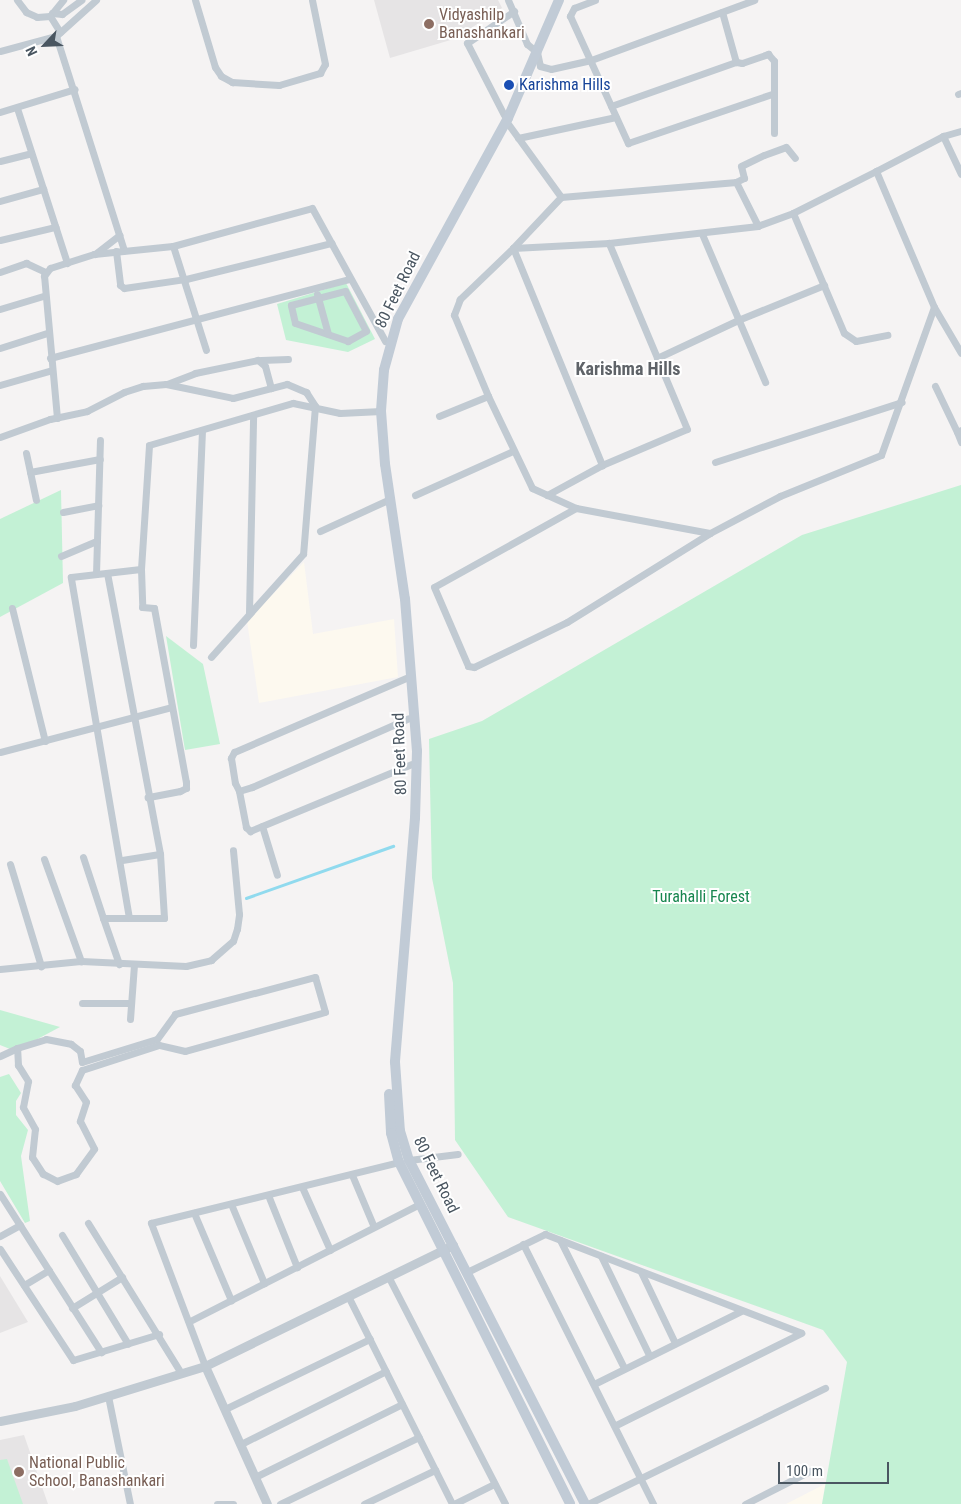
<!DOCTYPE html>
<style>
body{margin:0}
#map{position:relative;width:961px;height:1504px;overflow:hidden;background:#f5f3f3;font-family:"Roboto Condensed",sans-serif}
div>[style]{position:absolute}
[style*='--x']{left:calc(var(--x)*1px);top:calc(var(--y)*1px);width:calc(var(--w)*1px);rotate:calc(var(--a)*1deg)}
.commercial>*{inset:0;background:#fdf9ef}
.education>*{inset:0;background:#e6e4e5}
.green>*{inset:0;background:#c3f1d5}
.stream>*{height:2.5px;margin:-1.25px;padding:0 1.25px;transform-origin:1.25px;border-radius:1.25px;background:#90daee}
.minor>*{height:7px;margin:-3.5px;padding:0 3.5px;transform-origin:3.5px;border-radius:3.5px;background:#c1cad2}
.tertiary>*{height:9px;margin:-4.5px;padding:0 4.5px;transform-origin:4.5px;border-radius:4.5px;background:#c1cad2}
.secondary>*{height:10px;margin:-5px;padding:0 5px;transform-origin:5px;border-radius:5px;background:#c1cbd6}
.dots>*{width:14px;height:14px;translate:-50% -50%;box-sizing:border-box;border:2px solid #fff;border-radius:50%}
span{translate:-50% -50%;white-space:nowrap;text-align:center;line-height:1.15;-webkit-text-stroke:4px #fff;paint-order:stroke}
.education-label{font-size:16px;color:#785e54}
.left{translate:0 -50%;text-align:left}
.transit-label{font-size:16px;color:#164399}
.street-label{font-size:16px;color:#4a5661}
.park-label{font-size:16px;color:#17864f}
.neighbourhood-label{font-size:18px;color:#5f6368;font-weight:700}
.north{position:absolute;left:20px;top:20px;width:50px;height:50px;-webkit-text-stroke:4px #fff;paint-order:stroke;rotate:245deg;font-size:14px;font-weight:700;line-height:20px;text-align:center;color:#4a5661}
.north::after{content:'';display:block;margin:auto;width:18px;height:22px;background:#4a5661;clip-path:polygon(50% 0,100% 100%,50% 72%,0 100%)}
.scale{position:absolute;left:778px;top:1462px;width:111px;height:22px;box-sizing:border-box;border:2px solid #4a5661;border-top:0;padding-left:6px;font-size:15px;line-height:18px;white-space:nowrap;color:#4a5661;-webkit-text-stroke:4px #fff;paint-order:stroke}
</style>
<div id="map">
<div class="commercial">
<i style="clip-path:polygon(304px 562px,313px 634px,394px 619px,398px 677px,259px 703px,247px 621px)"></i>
<i style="clip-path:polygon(825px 1484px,822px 1504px,786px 1504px)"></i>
</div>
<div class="education">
<i style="clip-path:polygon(374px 0,498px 0,502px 8px,454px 39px,390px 58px)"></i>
<i style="clip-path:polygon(0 1276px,28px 1322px,0 1333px)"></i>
<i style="clip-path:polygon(24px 1435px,48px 1504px,0 1504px,0 1440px)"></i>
</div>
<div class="green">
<i style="clip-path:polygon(346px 283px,375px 339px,348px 352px,286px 340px,277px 304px)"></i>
<i style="clip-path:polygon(961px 485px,961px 1504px,822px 1504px,847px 1362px,823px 1330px,508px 1217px,455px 1140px,453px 983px,432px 878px,429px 739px,482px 721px,802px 535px)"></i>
<i style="clip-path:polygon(61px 490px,63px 583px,0 617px,0 519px)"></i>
<i style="clip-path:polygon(166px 636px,203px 664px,220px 744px,185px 750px)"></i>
<i style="clip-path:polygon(0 1010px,60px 1027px,15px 1051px,0 1045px)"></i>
<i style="clip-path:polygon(9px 1074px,21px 1093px,16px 1101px,16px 1115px,28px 1130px,21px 1156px,30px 1221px,25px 1223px,0 1181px,0 1077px)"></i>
<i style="clip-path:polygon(7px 1459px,23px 1504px,0 1504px,0 1460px)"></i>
</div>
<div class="stream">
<i style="--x:246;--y:898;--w:156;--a:-19.5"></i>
</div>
<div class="minor">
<i style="--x:17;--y:0;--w:15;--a:53"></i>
<i style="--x:26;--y:12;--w:12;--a:24"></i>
<i style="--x:37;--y:17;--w:13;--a:-4"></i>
<i style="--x:50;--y:16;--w:21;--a:-51"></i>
<i style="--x:96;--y:0;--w:54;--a:138"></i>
<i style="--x:56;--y:36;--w:225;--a:72.4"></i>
<i style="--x:195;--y:0;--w:70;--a:73.4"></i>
<i style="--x:215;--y:67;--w:11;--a:56"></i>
<i style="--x:221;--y:76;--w:13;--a:29"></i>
<i style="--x:232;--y:82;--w:47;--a:3.7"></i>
<i style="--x:279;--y:85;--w:43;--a:-16.3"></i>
<i style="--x:320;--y:73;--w:10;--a:-61"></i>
<i style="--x:325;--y:64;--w:65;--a:-101.5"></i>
<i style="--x:508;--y:0;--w:48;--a:66.6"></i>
<i style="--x:527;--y:44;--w:13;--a:39"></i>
<i style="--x:537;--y:52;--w:14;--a:78"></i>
<i style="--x:540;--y:66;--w:11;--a:15"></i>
<i style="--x:551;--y:69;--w:41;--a:-12.7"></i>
<i style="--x:591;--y:60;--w:174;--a:-20.2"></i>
<i style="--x:595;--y:0;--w:22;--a:159"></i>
<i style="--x:574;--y:8;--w:9;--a:117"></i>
<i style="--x:570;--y:16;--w:140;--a:65.5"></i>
<i style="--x:628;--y:143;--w:152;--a:-18.8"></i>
<i style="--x:722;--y:12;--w:52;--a:74.4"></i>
<i style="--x:736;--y:62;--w:6;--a:9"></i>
<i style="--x:742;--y:63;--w:28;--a:-19"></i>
<i style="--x:768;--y:54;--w:9;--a:49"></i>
<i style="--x:774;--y:61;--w:72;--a:90"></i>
<i style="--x:52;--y:13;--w:10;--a:6"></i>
<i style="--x:62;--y:14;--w:24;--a:-36"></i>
<i style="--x:50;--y:16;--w:19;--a:58"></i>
<i style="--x:0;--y:51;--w:58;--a:-15"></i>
<i style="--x:958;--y:94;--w:3;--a:-18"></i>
<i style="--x:611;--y:106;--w:133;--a:-19.4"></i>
<i style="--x:17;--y:108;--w:163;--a:72.1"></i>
<i style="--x:0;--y:112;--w:78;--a:-17"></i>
<i style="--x:504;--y:115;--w:81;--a:-117.2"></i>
<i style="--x:467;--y:43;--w:57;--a:-34.2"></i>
<i style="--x:506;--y:121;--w:94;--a:54.1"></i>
<i style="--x:561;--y:197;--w:70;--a:133.3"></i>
<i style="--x:513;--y:248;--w:235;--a:67.7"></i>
<i style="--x:943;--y:136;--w:42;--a:64.7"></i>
<i style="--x:518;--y:138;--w:100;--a:-12.1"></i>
<i style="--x:0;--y:161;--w:32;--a:-14"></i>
<i style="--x:876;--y:171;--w:76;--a:-27.6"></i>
<i style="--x:943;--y:136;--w:19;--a:-16"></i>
<i style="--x:736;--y:182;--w:9;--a:-27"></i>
<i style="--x:744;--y:178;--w:12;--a:-104"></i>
<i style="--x:741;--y:166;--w:25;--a:-26"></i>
<i style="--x:764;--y:155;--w:23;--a:-20"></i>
<i style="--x:786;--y:147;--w:14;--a:51"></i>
<i style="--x:561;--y:197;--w:176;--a:-4.9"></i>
<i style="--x:736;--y:182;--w:49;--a:63.4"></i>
<i style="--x:0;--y:201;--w:45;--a:-15.6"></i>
<i style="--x:793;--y:213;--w:130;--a:67"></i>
<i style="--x:844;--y:333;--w:14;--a:34"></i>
<i style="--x:856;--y:341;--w:32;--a:-11"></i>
<i style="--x:702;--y:234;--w:161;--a:66.9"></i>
<i style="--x:0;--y:240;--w:57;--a:-13.3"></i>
<i style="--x:173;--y:246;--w:109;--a:72.4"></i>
<i style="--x:116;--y:251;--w:34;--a:83"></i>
<i style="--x:120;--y:285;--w:5;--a:37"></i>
<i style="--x:124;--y:288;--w:63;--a:-8.3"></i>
<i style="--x:186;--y:279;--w:150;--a:-13.9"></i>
<i style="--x:95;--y:254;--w:31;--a:-38"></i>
<i style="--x:0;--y:272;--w:28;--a:-19"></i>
<i style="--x:26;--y:263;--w:21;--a:25"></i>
<i style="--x:345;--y:291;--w:45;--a:62.3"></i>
<i style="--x:366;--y:331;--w:21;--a:151"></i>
<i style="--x:348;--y:341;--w:56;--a:-161.2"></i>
<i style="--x:295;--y:323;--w:18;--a:-103"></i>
<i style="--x:291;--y:305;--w:56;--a:-14.5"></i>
<i style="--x:317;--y:294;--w:41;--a:74.6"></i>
<i style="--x:934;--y:307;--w:53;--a:59.6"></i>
<i style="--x:0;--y:309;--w:45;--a:-16.8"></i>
<i style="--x:0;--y:348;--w:49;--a:-17.7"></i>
<i style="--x:50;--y:358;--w:310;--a:-14.8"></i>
<i style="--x:657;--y:358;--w:89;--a:-25.1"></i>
<i style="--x:738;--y:320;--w:93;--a:-22.1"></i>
<i style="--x:261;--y:360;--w:27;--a:-2"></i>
<i style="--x:167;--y:384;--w:30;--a:-21"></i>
<i style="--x:195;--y:373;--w:64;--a:-11.7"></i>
<i style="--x:258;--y:360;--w:9;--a:41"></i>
<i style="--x:265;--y:366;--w:23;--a:75"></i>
<i style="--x:0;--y:385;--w:54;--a:-16.1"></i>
<i style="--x:935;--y:386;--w:51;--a:64.4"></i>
<i style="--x:439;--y:416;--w:53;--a:-22.2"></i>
<i style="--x:57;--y:418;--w:143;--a:-95.2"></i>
<i style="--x:44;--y:276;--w:10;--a:-53"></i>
<i style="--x:50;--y:268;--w:46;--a:-17.7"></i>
<i style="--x:94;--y:254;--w:79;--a:-5.8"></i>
<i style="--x:173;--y:246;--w:144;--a:-15.3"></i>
<i style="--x:312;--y:208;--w:152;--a:61.2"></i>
<i style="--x:961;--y:430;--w:4;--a:153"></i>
<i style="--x:957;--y:432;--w:11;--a:68"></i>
<i style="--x:0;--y:437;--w:53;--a:-19.8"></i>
<i style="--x:50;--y:419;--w:38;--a:-12"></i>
<i style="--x:87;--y:411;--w:42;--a:-27.2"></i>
<i style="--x:124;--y:392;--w:20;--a:-18"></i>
<i style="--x:143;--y:386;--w:23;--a:-5"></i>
<i style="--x:166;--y:384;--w:68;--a:11.8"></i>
<i style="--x:233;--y:398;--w:56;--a:-14.5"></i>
<i style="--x:287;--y:384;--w:21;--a:23"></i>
<i style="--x:306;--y:392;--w:17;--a:57"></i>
<i style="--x:315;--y:406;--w:148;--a:94.6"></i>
<i style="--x:303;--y:554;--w:138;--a:131.8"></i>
<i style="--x:26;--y:453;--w:48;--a:78"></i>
<i style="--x:715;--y:462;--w:196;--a:-17.8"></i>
<i style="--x:30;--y:472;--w:71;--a:-10.5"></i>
<i style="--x:415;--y:495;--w:107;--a:-24.2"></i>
<i style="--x:547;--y:495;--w:63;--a:-28.6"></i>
<i style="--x:602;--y:465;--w:92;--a:-23"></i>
<i style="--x:687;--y:429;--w:202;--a:-112.8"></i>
<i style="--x:576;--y:508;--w:162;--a:150.9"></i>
<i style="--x:434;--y:587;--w:86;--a:66.7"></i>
<i style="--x:468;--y:666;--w:6;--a:9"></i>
<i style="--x:474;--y:667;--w:103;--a:-25.8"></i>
<i style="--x:567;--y:622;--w:168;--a:-31.9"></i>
<i style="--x:710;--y:533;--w:79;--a:-27.9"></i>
<i style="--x:780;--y:496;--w:109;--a:-22.1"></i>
<i style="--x:881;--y:455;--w:157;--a:-70.3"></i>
<i style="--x:934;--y:307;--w:148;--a:-113.1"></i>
<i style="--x:876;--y:171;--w:93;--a:153.2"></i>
<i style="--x:793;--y:213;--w:37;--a:160"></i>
<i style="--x:758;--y:226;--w:150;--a:173.5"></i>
<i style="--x:609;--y:243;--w:96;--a:177"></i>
<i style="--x:513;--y:248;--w:74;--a:136.1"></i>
<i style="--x:460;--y:299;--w:17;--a:111"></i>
<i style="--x:454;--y:315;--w:88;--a:67.2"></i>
<i style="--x:488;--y:396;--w:102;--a:64.4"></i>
<i style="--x:532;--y:488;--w:48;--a:24.4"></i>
<i style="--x:576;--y:508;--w:136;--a:10.6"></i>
<i style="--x:63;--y:512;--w:36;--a:-11"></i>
<i style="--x:320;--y:531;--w:77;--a:-24.6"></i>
<i style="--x:61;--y:556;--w:39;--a:-23"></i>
<i style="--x:141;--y:569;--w:38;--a:88"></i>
<i style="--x:142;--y:607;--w:12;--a:5"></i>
<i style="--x:154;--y:608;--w:177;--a:79.6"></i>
<i style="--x:186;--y:782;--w:6;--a:90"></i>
<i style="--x:186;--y:788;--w:7;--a:153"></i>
<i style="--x:180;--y:791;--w:33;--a:169"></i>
<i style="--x:107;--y:573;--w:286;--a:79.3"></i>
<i style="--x:160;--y:854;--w:64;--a:86.4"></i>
<i style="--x:164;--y:918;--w:61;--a:180"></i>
<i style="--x:103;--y:918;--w:49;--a:70.8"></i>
<i style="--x:96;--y:574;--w:134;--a:-88.3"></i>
<i style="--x:12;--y:608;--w:137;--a:76.1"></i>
<i style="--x:249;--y:613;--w:198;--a:-88.8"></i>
<i style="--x:193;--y:645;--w:214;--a:-87.6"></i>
<i style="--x:406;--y:678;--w:187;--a:156.7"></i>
<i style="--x:234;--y:752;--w:7;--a:117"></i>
<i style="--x:231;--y:758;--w:25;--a:81"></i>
<i style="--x:235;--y:783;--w:9;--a:63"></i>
<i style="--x:239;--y:791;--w:14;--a:-17"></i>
<i style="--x:252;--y:787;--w:171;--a:-23.7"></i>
<i style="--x:0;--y:752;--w:177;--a:-14.7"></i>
<i style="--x:239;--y:791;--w:37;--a:79"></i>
<i style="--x:246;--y:827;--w:6;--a:45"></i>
<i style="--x:250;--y:831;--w:175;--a:-22.5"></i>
<i style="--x:262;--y:826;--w:51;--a:73"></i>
<i style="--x:83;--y:857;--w:64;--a:71.8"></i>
<i style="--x:44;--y:859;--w:109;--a:70.1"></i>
<i style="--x:122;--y:860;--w:38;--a:-9"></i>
<i style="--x:10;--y:864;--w:107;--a:73.1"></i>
<i style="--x:129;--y:918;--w:346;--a:-99.7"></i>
<i style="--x:71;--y:577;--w:70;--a:-6.5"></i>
<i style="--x:141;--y:569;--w:124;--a:-86.3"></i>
<i style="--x:149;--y:445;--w:150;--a:-16.3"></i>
<i style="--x:293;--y:403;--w:48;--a:12"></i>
<i style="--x:340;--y:413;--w:41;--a:-2.8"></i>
<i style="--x:0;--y:969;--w:81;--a:-5.6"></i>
<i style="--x:81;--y:961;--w:105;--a:2.7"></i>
<i style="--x:186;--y:966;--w:26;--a:-13"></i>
<i style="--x:211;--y:960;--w:29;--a:-41"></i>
<i style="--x:233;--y:941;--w:13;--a:-72"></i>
<i style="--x:237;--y:929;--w:15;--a:-82"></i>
<i style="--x:239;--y:914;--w:64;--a:-95.4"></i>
<i style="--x:82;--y:1003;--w:49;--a:0"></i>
<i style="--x:130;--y:1019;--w:54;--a:-85.8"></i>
<i style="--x:0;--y:1056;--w:19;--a:-25"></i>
<i style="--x:17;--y:1048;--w:30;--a:-17"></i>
<i style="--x:46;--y:1039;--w:25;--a:11"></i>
<i style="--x:71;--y:1044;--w:11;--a:38"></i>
<i style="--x:80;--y:1051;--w:11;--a:80"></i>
<i style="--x:82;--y:1062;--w:78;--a:-17"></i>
<i style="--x:157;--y:1039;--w:31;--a:-54"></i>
<i style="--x:175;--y:1014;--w:145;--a:-14.8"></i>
<i style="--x:315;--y:977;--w:36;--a:74"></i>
<i style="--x:325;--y:1012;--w:145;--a:164.4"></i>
<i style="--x:185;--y:1051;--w:27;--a:-167"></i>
<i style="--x:159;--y:1045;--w:81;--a:162"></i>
<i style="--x:82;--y:1070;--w:17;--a:115"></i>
<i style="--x:75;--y:1085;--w:20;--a:57"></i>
<i style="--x:86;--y:1102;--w:20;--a:108"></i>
<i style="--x:80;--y:1121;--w:31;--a:63"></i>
<i style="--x:94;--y:1149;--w:31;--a:126"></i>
<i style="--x:76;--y:1174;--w:20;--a:160"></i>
<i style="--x:57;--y:1181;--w:16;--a:-153"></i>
<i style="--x:43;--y:1174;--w:20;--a:-123"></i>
<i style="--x:32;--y:1157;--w:28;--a:-84"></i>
<i style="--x:35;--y:1129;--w:25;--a:-119"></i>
<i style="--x:23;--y:1107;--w:26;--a:-79"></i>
<i style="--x:28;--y:1081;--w:19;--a:-122"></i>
<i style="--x:18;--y:1065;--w:17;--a:-93"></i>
<i style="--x:409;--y:1160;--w:49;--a:-7"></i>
<i style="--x:352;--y:1175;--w:56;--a:67.1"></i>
<i style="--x:302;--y:1187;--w:69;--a:66"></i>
<i style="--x:0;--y:1194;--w:188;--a:57.4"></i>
<i style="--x:268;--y:1195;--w:78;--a:68.1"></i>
<i style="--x:231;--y:1204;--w:86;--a:67.3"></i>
<i style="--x:194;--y:1213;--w:95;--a:67"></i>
<i style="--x:88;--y:1223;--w:176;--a:58.2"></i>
<i style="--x:62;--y:1235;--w:127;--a:58.8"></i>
<i style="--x:0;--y:1236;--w:23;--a:-29"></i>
<i style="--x:560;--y:1240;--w:143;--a:63.4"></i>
<i style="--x:523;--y:1244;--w:291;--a:63.4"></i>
<i style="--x:0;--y:1249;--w:133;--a:56.7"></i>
<i style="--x:73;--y:1360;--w:90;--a:-16.8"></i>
<i style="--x:601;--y:1256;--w:110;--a:64.1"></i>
<i style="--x:467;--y:1272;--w:87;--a:-26"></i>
<i style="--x:545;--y:1234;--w:274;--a:21.1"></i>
<i style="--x:641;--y:1272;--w:79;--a:64.4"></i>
<i style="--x:388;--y:1276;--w:256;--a:62.8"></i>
<i style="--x:24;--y:1285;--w:29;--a:-31"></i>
<i style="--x:348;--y:1296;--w:233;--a:63.4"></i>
<i style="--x:72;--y:1308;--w:59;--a:-31.8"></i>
<i style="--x:190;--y:1321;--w:258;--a:-27"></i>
<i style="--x:205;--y:1366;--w:153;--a:-110.7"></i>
<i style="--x:151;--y:1223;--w:255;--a:-13.8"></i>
<i style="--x:594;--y:1384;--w:164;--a:-26.4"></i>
<i style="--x:108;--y:1396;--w:110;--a:78.5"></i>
<i style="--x:225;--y:1409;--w:161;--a:-25.8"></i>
<i style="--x:616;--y:1425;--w:207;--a:-26.4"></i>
<i style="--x:241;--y:1444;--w:162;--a:-26.7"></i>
<i style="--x:255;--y:1477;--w:164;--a:-26.4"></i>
<i style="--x:217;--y:1504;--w:16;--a:0"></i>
<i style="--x:280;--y:1504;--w:154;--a:-25.7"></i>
<i style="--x:364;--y:1504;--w:79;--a:-25.6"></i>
<i style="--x:454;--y:1504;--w:45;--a:-26.6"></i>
<i style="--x:588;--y:1504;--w:264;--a:-26.1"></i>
<i style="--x:745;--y:1504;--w:73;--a:-26.9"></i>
</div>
<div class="tertiary">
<i style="--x:205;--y:1366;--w:151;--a:65.8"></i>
<i style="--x:0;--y:1421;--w:76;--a:-11.3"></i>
<i style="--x:75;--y:1406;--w:136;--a:-17.1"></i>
<i style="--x:205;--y:1366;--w:276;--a:-26"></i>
</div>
<div class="secondary">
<i style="--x:559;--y:0;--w:129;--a:113.4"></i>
<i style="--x:508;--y:118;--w:229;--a:118.7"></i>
<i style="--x:398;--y:319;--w:53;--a:105.4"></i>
<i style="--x:384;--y:370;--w:41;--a:94.2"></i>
<i style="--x:381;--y:411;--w:53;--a:85.7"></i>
<i style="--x:385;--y:464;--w:136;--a:81.6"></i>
<i style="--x:405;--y:599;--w:152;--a:85.5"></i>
<i style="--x:417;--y:751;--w:67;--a:91.7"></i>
<i style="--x:415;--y:818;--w:245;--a:94.7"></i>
<i style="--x:395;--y:1062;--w:69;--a:85.9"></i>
<i style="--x:400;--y:1131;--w:30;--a:73"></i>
<i style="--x:409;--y:1160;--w:386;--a:62.9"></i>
<i style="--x:389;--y:1094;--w:39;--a:87"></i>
<i style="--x:391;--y:1133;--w:30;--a:75"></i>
<i style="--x:399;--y:1162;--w:382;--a:63.4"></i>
</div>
<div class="dots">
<i style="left:429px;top:24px;background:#8d6e63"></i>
<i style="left:509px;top:85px;background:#1a4fb4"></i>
<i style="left:19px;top:1472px;background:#8d6e63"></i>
</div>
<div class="education-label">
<span class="left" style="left:439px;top:24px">Vidyashilp<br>Banashankari</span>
<span class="left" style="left:29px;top:1472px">National Public<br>School, Banashankari</span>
</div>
<div class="transit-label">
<span class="left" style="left:519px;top:85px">Karishma Hills</span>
</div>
<div class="street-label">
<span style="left:398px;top:290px;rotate:-64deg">80 Feet Road</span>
<span style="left:400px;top:754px;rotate:-92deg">80 Feet Road</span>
<span style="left:436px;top:1175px;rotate:64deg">80 Feet Road</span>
</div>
<div class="park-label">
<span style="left:701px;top:897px">Turahalli Forest</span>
</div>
<div class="neighbourhood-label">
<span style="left:628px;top:369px">Karishma Hills</span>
</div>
<div class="north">N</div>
<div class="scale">100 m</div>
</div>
